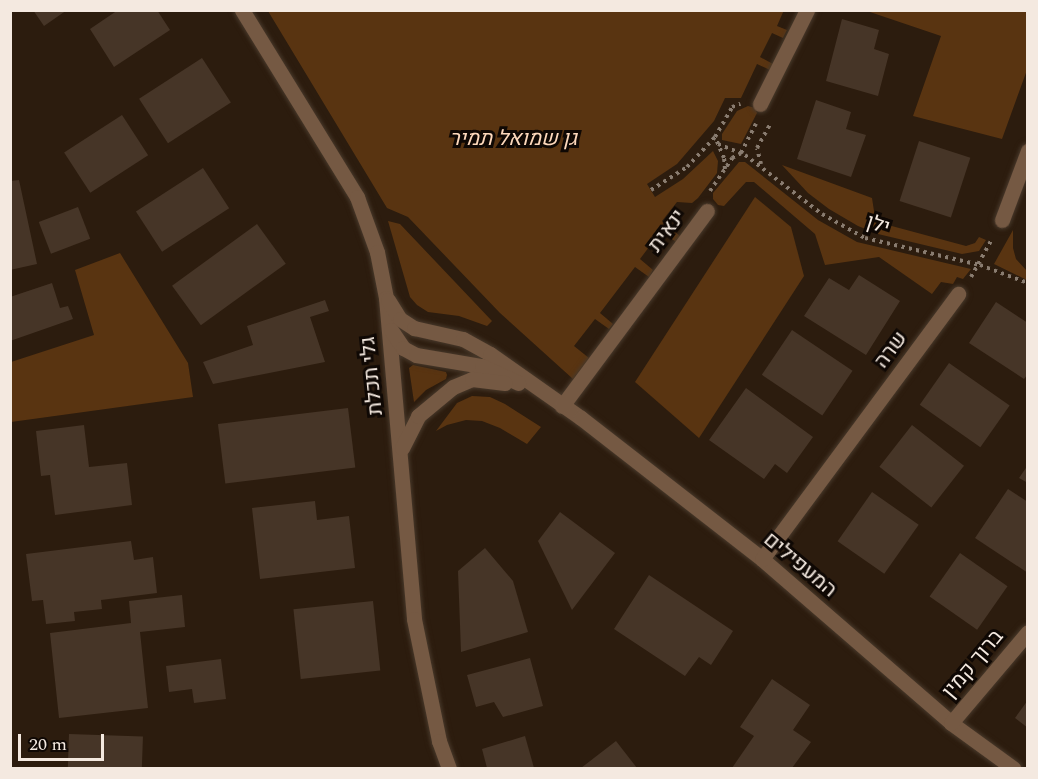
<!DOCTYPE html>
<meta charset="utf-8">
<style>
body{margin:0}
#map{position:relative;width:1038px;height:779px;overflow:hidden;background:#2c1c0e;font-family:Spectral,Heebo,serif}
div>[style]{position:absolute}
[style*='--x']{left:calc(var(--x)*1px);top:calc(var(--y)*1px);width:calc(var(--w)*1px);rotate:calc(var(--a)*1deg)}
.green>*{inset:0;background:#593411}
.building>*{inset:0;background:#463527;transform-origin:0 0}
.path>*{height:4px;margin-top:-2px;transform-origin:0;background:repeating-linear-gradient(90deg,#897c70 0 3px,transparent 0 7.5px)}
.roads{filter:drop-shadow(0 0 2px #48392b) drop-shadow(0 0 2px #48392b)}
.minor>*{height:15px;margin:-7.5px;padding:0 7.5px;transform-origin:7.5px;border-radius:7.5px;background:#755943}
span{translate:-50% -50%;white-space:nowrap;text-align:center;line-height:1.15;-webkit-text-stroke:6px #0f0804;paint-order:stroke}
.park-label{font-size:21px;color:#fdd8bb;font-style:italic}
.street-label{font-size:21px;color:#f4e9e0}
.frame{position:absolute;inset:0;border:12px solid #f4e9e0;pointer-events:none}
.scale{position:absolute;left:18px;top:734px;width:86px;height:27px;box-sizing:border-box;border:3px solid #f4e9e0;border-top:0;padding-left:8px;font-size:18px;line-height:21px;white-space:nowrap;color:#f4e9e0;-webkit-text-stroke:4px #0f0804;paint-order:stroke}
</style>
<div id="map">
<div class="green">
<i style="clip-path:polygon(784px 10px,777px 26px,787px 30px,783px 38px,772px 33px,760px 57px,773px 64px,770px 70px,757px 64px,741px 98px,725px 98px,714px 121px,677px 164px,647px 184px,655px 197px,683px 179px,713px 151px,718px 161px,717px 173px,698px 198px,692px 203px,677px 202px,662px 221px,680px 236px,676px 242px,661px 231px,640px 259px,653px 270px,649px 277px,635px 267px,600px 313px,613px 324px,609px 329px,595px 319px,574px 346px,589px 358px,573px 379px,500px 313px,408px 217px,387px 208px,268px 11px)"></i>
<i style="clip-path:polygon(867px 11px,1027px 11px,1027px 70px,1002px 139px,913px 116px,941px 36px)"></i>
<i style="clip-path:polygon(748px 106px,755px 108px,757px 113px,741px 144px,722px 140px,722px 134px,737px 111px)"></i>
<i style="clip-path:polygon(739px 162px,745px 162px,818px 220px,857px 242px,971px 269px,963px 279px,957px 277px,953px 284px,941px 282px,932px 294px,879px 257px,825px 265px,815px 234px,754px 182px,746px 182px,724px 206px,718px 205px,713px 199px,713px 193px)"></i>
<i style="clip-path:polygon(782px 165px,872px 198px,874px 211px,888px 225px,966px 246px,975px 243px,979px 237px,986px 240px,979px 251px,962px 254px,878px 234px,858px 226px,829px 209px,808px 193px)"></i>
<i style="clip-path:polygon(755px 197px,791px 227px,804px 276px,699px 438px,635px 382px)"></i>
<i style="clip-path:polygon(388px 221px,400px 224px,492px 321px,487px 326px,459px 316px,428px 312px,417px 305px,410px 297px)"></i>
<i style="clip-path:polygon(1013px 230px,1013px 248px,1016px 259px,1027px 271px,1027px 280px,994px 264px)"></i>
<i style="clip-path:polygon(120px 253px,188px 363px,193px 397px,11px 422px,11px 362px,94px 335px,75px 270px)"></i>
<i style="clip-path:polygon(413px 365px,446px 372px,447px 375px,446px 379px,426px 390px,414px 402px,409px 368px)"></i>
<i style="clip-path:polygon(472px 396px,490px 397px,505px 404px,541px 427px,527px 444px,500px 428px,482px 421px,466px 420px,447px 425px,436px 431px,457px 403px)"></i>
</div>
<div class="building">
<i style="clip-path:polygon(33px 10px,67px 10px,44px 26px)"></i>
<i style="clip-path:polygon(118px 10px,157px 10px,170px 30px,114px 67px,90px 29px)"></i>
<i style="clip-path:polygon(842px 19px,879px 30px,874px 49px,889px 54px,878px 96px,826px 81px)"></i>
<i style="left:202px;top:58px;width:53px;height:75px;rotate:57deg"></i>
<i style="clip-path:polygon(816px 100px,851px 112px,846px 129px,866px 135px,851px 177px,797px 159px)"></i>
<i style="left:122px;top:115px;width:48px;height:69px;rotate:57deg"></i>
<i style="left:919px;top:141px;width:54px;height:63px;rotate:18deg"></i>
<i style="left:203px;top:168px;width:48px;height:80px;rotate:57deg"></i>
<i style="clip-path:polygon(19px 180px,37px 264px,10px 270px,10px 181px)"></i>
<i style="left:78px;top:207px;width:34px;height:42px;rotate:69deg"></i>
<i style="left:257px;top:224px;width:49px;height:105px;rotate:54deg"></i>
<i style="clip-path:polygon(859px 275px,900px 301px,866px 355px,804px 316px,829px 278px,849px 290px)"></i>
<i style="clip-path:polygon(52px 283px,60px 308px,68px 306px,73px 319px,10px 341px,10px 297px)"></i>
<i style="clip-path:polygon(325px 300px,329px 311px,310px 317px,325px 362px,213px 384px,203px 362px,253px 345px,247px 326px)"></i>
<i style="clip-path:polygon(996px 302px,1028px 323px,1028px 374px,1024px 379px,969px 343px)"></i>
<i style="left:792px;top:330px;width:73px;height:54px;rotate:34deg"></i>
<i style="left:949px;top:363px;width:74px;height:51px;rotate:35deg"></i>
<i style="clip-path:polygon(746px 388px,813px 437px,787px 473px,775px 464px,764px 479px,709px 440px)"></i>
<i style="left:348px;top:408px;width:60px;height:131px;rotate:83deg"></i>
<i style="clip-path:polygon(84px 425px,89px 467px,127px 463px,132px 505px,55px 515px,50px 475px,41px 476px,36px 431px)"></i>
<i style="left:912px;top:425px;width:66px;height:53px;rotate:38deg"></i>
<i style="clip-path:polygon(1028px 465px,1028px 483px,1019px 478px)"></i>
<i style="clip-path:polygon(1008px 489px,1028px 502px,1028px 573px,975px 538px)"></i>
<i style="left:872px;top:492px;width:57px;height:60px;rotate:35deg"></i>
<i style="clip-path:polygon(315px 501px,317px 520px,349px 516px,355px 568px,260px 579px,252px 508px)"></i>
<i style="clip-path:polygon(560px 512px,615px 553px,572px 610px,538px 541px)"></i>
<i style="clip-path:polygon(131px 541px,134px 560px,153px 557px,157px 593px,101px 600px,102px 609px,74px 612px,75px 621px,46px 624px,43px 600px,32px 601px,26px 554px)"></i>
<i style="clip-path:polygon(485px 548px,513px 581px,528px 632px,461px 652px,458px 571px)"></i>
<i style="left:960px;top:553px;width:58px;height:53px;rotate:35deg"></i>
<i style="clip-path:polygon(649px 575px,733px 631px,711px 665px,699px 657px,685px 676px,614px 629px)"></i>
<i style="clip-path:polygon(182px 595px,185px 627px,140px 632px,148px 708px,59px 718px,50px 633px,131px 623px,129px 601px)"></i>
<i style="left:373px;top:601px;width:70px;height:80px;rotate:84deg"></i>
<i style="clip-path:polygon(530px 658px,543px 706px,503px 717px,494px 702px,476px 707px,467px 675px)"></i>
<i style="clip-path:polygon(221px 659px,226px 699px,194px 703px,192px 689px,169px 692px,166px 666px)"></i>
<i style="clip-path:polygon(772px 679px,810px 705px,793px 730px,811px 742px,792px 768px,732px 768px,754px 736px,740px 727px)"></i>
<i style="clip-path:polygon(1028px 700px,1028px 728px,1015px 718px)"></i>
<i style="left:69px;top:734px;width:74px;height:34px;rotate:2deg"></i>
<i style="clip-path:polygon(525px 736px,534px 768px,487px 768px,482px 749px)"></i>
<i style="clip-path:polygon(616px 741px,637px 768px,581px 768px)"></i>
</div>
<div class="path">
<i style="--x:718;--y:144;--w:29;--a:22"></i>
<i style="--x:745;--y:155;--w:97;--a:37.5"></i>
<i style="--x:822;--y:214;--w:49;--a:29.2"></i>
<i style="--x:865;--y:238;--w:118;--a:13.2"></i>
<i style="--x:980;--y:265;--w:51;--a:20.6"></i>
<i style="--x:761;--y:164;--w:16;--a:-104"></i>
<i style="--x:757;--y:148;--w:29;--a:-61"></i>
<i style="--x:725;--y:169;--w:11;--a:-95"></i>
<i style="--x:724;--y:158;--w:23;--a:-113"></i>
<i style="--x:715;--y:137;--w:34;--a:-60"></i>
<i style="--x:732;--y:107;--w:9;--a:-21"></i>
<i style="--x:651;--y:190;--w:43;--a:-32.6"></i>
<i style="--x:687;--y:167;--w:41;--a:-47"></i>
<i style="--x:710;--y:191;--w:40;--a:-56"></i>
<i style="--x:732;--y:158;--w:10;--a:-29"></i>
<i style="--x:741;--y:153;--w:33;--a:-63"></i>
<i style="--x:971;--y:277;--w:43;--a:-61.1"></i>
</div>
<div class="roads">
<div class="minor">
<i style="--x:242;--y:10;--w:220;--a:58.4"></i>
<i style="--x:357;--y:197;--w:59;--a:70"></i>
<i style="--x:377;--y:252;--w:47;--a:78.9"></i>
<i style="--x:386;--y:298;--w:322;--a:85"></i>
<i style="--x:414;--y:619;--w:125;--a:78.4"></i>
<i style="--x:439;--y:741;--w:29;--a:70"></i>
<i style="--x:760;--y:104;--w:105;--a:-63.4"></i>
<i style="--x:1002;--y:220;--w:74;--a:-69.4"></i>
<i style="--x:388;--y:300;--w:22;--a:58"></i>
<i style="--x:400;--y:319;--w:17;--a:33"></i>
<i style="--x:414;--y:328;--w:50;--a:12.7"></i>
<i style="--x:463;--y:339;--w:31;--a:29"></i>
<i style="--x:490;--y:354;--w:111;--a:35.1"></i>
<i style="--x:581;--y:418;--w:229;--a:37.9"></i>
<i style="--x:762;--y:559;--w:250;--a:40.9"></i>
<i style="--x:951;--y:723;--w:77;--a:36"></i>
<i style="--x:391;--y:330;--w:22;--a:56"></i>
<i style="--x:403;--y:348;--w:15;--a:28"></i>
<i style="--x:416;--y:355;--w:67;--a:9.5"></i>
<i style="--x:482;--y:366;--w:40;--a:25"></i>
<i style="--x:562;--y:406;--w:243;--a:-53.4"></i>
<i style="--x:402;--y:448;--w:36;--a:-63"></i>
<i style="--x:418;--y:416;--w:45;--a:-39.6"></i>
<i style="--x:453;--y:387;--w:21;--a:-23"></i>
<i style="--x:472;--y:379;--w:33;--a:7"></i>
<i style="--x:762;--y:559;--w:330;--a:-53.5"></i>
<i style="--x:951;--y:723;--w:119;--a:-49.8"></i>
</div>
</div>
<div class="park-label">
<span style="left:513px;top:139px">גן שמואל תמיר</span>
</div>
<div class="street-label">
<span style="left:878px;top:225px;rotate:18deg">ילן</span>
<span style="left:667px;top:231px;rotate:-53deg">ינאית</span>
<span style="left:891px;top:350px;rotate:-53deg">שרה</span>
<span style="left:372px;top:376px;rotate:-96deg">גלי תכלת</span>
<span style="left:800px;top:565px;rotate:40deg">המעפילים</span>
<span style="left:973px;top:664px;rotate:-50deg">ברוך קמין</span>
</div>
<div class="frame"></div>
<div class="scale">20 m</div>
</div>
